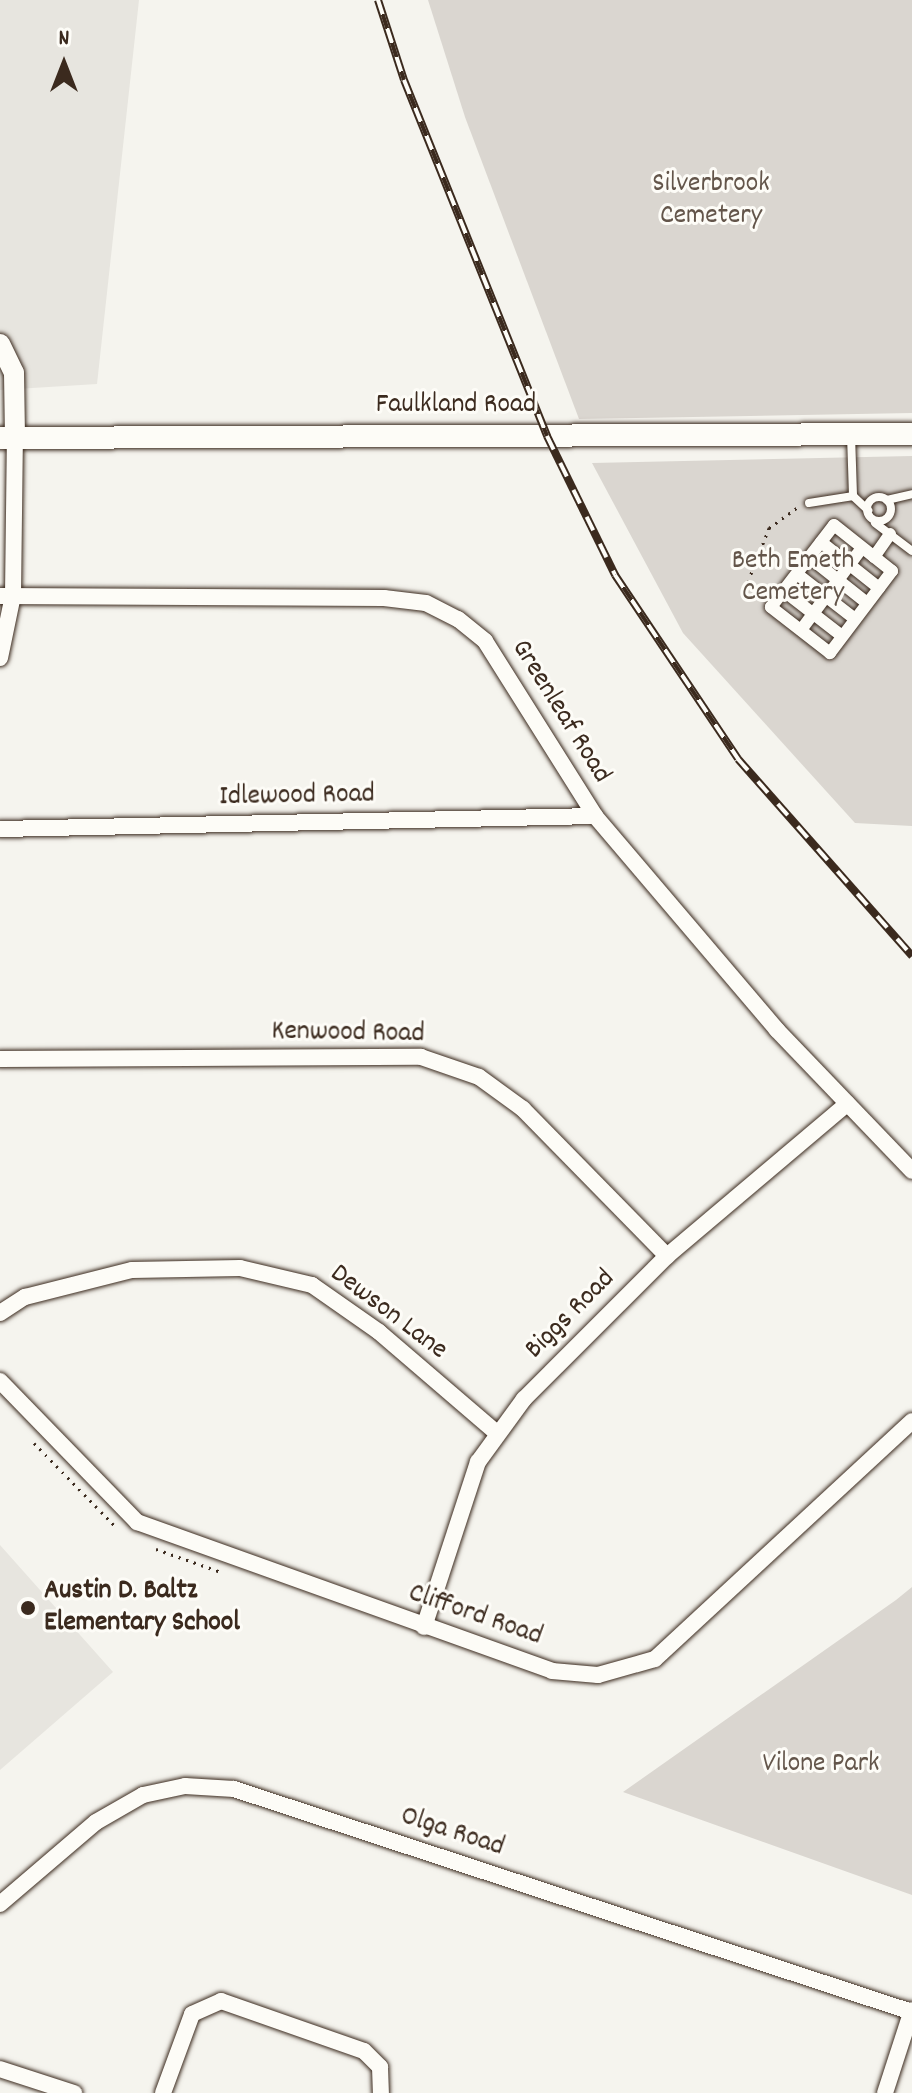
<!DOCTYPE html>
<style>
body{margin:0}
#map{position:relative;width:912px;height:2093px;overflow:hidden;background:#f5f4ee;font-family:Dekko,sans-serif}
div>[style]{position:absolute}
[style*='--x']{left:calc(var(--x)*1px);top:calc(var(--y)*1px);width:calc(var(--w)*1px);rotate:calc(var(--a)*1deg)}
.built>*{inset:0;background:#e7e5df}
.green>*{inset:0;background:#dad6d0}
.path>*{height:3px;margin-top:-1.5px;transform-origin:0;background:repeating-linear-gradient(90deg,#3b2a1e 0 2px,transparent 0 8px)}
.roads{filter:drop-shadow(0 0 2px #3b2a1e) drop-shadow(0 0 2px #3b2a1e)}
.service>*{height:8px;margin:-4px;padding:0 4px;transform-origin:4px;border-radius:4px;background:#fdfcf7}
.service>.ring{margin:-4px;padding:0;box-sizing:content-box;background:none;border:8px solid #fdfcf7;border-radius:50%}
.pedestrian>*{height:12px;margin:-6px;padding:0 6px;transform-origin:6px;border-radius:6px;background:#fdfcf7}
.minor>*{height:16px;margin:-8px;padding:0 8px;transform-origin:8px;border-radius:8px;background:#fdfcf7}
.tertiary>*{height:20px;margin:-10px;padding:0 10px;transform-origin:10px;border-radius:10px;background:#fdfcf7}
.secondary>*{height:22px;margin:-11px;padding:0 11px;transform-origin:11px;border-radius:11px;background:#fdfcf7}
.rail>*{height:8px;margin-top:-4px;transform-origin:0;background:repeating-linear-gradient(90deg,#fdfcf7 0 15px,#3b2a1e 0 30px);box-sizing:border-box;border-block:2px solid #3b2a1e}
.dots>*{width:22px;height:22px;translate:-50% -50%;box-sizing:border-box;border:4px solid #fdfcf7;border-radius:50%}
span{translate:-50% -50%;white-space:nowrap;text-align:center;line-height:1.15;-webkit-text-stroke:6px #fdfcf7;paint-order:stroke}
.park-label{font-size:28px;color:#63554a}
.street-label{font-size:28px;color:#3b2a1e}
.poi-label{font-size:28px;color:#3b2a1e;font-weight:700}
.left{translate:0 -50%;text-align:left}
.north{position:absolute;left:24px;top:24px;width:80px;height:80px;-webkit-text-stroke:6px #fdfcf7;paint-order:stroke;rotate:0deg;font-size:22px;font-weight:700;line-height:32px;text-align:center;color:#3b2a1e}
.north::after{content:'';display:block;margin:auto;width:28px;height:36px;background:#3b2a1e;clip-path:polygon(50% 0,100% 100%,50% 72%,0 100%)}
</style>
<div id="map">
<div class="built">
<i style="clip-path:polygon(0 0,139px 0,97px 384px,0 390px)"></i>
<i style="clip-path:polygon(0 1545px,113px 1672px,0 1770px)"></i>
</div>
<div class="green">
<i style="clip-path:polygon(428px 0,912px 0,912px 413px,579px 419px,465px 117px)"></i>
<i style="clip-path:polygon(912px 456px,912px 826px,855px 823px,683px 633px,592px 463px)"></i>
<i style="clip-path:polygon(912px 1587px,912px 1895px,623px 1792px,896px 1600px)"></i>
</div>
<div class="path">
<i style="--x:745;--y:589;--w:66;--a:-68.5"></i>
<i style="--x:769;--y:528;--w:36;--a:-36"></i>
<i style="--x:34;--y:1443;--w:116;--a:45.7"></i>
<i style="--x:156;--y:1549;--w:69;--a:19.5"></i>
</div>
<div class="roads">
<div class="service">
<i style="--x:851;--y:435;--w:61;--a:88.1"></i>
<i style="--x:853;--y:496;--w:21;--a:43"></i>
<i class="ring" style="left:867px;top:497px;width:16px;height:16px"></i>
<i style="--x:887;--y:500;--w:26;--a:-13"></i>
<i style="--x:809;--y:503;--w:45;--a:-9"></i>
<i style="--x:875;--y:523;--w:46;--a:37.1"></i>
</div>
<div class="pedestrian">
<i style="--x:834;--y:525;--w:74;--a:38.4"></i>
<i style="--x:892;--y:571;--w:103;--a:127.1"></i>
<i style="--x:830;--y:653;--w:75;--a:-142.1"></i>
<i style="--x:771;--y:607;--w:103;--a:-52.5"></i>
<i style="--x:821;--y:542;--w:74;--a:38.4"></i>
<i style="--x:809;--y:557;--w:74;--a:38.4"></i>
<i style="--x:874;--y:557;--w:28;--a:-55"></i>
<i style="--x:797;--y:574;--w:73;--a:37.8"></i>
<i style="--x:784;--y:591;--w:73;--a:37.8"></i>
<i style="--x:801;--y:630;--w:102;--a:-53.4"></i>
</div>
<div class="minor">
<i style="--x:0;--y:596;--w:384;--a:0.3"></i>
<i style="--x:384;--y:598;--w:42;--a:6.8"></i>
<i style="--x:426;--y:603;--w:36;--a:27"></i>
<i style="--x:458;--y:619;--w:35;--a:39"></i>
<i style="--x:485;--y:641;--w:207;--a:57.8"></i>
<i style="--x:595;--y:816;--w:281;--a:49.6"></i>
<i style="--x:777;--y:1030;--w:195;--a:46.2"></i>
<i style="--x:0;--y:658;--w:64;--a:-78.3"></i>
<i style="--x:13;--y:595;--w:158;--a:-89.3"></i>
<i style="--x:0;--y:829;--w:595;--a:-1.25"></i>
<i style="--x:0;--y:1059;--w:421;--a:-0.3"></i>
<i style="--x:421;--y:1057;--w:61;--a:19"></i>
<i style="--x:479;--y:1077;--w:54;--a:36"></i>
<i style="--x:523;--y:1109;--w:206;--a:45.6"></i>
<i style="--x:0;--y:1313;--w:30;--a:-33"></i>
<i style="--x:25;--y:1297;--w:110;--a:-14.2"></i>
<i style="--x:132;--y:1270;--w:108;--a:-1.1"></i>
<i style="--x:240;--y:1268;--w:74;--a:13.3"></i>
<i style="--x:312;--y:1285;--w:82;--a:35"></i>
<i style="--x:379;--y:1332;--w:155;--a:40.6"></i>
<i style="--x:0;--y:1381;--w:197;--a:45.8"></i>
<i style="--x:137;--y:1522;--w:441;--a:19.7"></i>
<i style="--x:552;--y:1671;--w:46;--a:5"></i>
<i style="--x:598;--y:1675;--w:59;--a:-15.7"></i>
<i style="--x:655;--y:1659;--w:350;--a:-42.8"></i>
<i style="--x:424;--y:1627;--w:174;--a:-71.9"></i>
<i style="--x:478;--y:1462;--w:78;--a:-53.9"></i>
<i style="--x:524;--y:1399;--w:202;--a:-45"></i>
<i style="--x:667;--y:1256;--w:236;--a:-40.2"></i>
<i style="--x:0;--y:1904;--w:126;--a:-40.5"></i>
<i style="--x:96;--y:1822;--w:54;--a:-29.9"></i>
<i style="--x:143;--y:1795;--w:43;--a:-12.1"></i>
<i style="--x:185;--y:1786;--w:49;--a:3.5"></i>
<i style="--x:234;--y:1789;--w:714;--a:18.21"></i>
<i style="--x:0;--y:2069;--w:78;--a:18"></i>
<i style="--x:163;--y:2093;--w:84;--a:-69.8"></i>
<i style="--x:192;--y:2014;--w:32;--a:-24"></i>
<i style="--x:221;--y:2001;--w:151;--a:19.3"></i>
<i style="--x:364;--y:2051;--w:23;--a:45"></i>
<i style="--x:380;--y:2067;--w:26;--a:88"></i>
<i style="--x:885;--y:2093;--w:87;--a:-72"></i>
</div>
<div class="tertiary">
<i style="--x:0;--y:344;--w:32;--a:64"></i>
<i style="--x:14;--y:373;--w:64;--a:89.1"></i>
</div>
<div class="secondary">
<i style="--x:0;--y:438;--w:912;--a:-0.25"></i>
</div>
</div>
<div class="rail">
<i style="--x:378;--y:0;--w:84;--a:72"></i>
<i style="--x:404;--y:80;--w:384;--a:68.1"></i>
<i style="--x:547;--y:436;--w:155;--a:63.9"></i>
<i style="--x:615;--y:575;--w:221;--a:56.2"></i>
<i style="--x:738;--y:759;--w:263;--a:48.5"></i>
</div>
<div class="dots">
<i style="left:28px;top:1608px;background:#3b2a1e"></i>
</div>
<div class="park-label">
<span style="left:711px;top:201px">Silverbrook<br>Cemetery</span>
<span style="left:793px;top:578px">Beth Emeth<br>Cemetery</span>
<span style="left:821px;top:1765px">Vilone Park</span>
</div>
<div class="street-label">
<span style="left:456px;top:406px">Faulkland Road</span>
<span style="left:560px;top:712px;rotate:58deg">Greenleaf Road</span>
<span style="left:297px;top:797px;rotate:-1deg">Idlewood Road</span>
<span style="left:348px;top:1034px;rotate:1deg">Kenwood Road</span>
<span style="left:388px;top:1313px;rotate:37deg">Dewson Lane</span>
<span style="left:571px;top:1315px;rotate:-45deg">Biggs Road</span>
<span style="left:475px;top:1616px;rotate:19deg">Clifford Road</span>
<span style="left:452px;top:1833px;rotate:18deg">Olga Road</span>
</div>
<div class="poi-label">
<span class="left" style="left:44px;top:1608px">Austin D. Baltz<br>Elementary School</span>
</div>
<div class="north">N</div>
</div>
